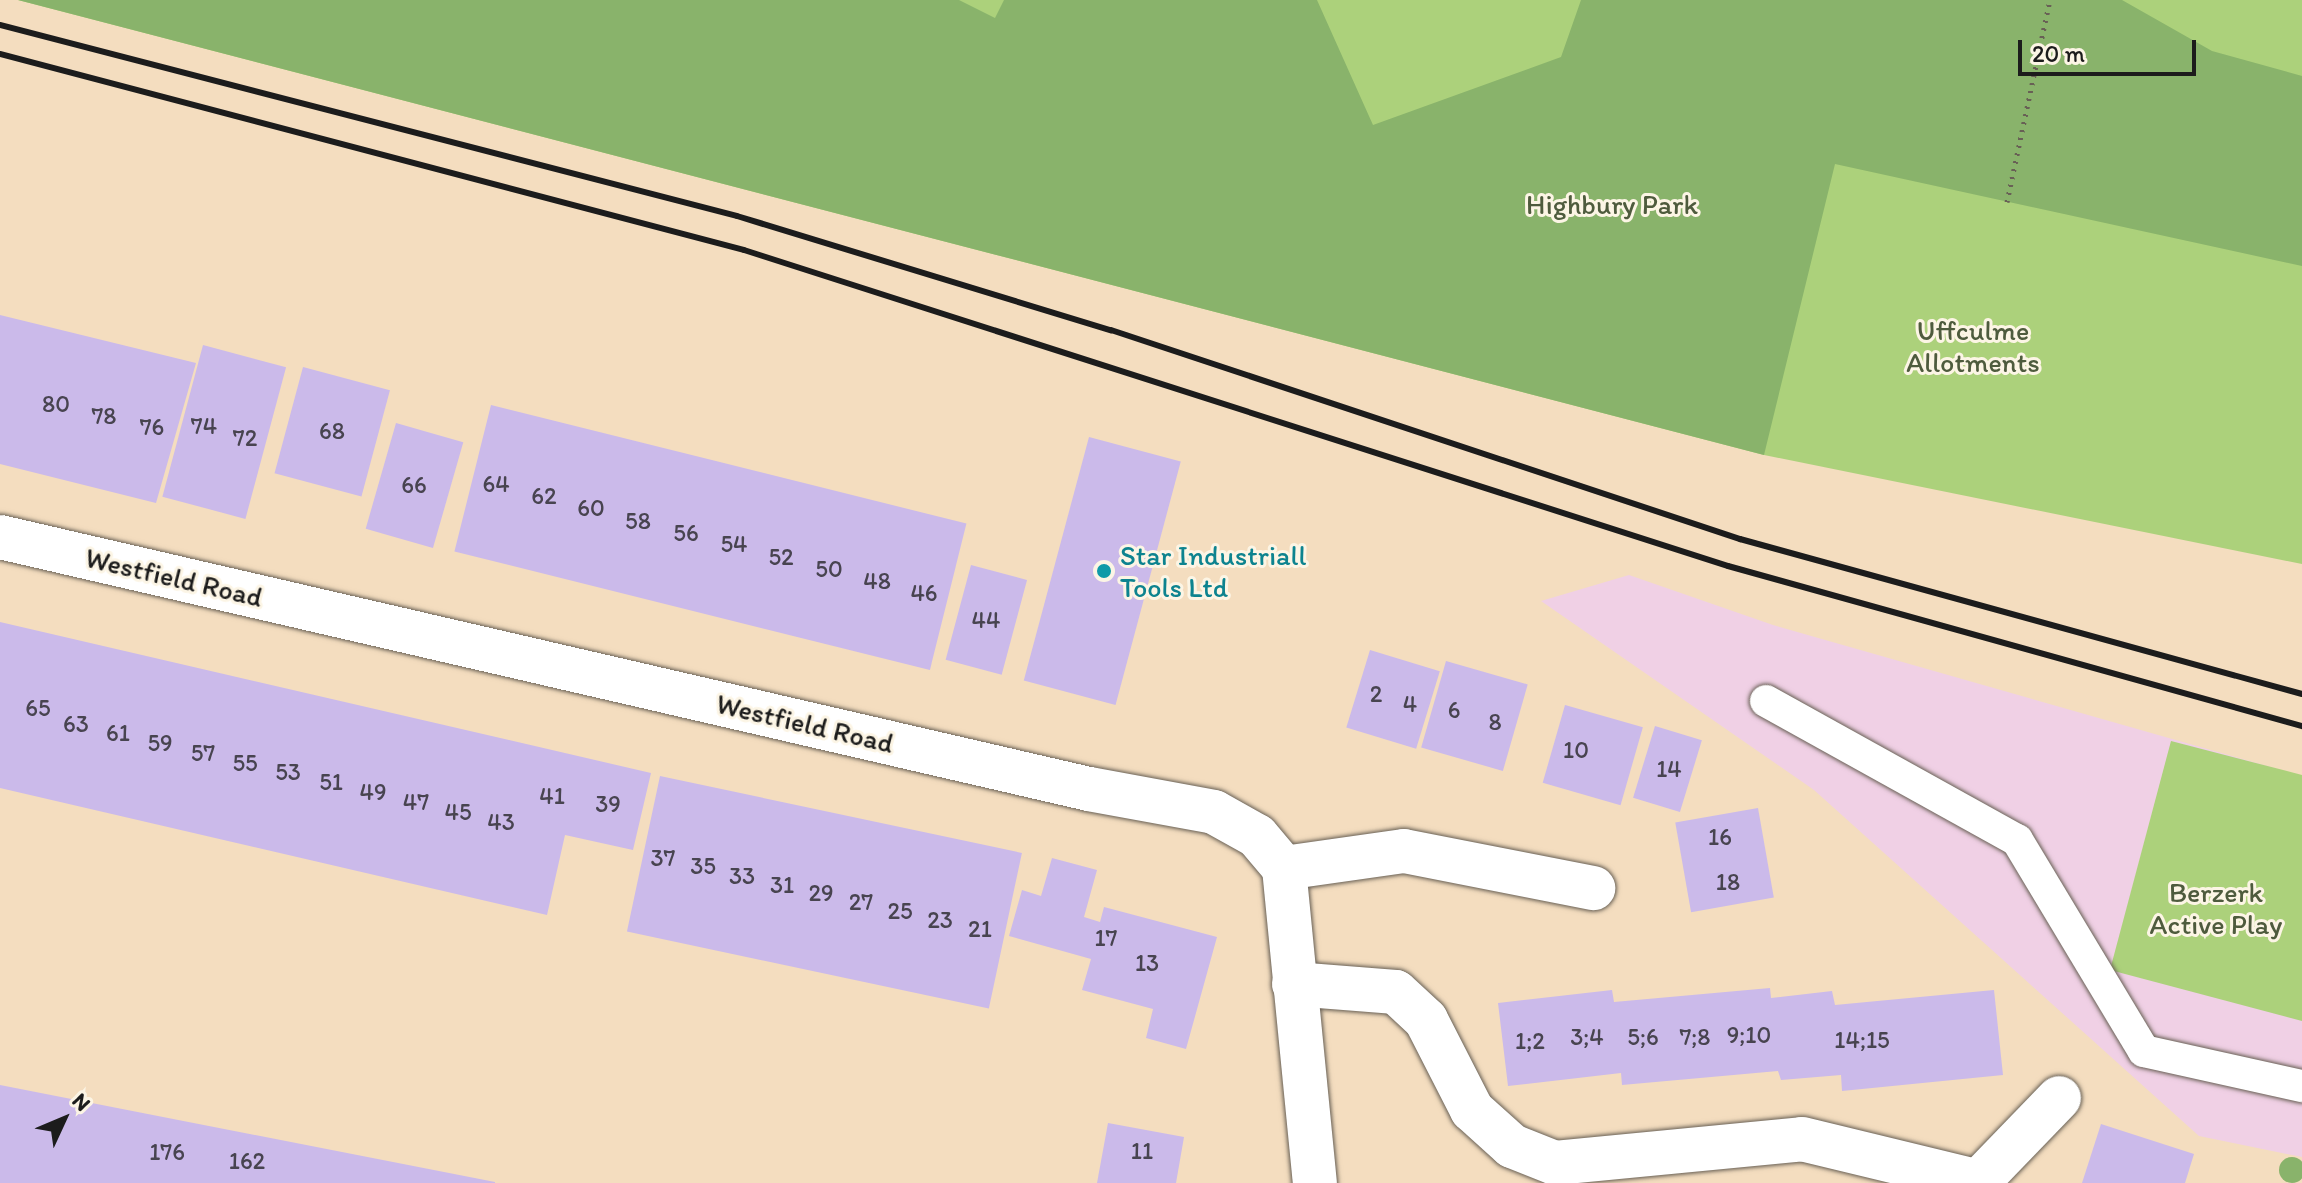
<!DOCTYPE html>
<style>
body{margin:0}
#map{position:relative;width:2302px;height:1183px;overflow:hidden;background:#f4ddbf;font-family:Itim,sans-serif}
div>[style]{position:absolute}
[style*='--x']{left:calc(var(--x)*1px);top:calc(var(--y)*1px);width:calc(var(--w)*1px);rotate:calc(var(--a)*1deg)}
.built>*{inset:0;background:#f0d0e5}
.green>*{inset:0;background:#acd17b}
.forest>*{inset:0;background:#89b36b}
.round{border-radius:50%}
.building>*{inset:0;background:#cbbaea;transform-origin:0 0}
.path>*{height:5px;margin-top:-2.5px;transform-origin:0;background:repeating-linear-gradient(90deg,#686055 0 2px,transparent 0 8px)}
.roads{filter:drop-shadow(0 0 2px #686055) drop-shadow(0 0 2px #686055)}
.lane>*{height:32px;margin:-16px;padding:0 16px;transform-origin:16px;border-radius:16px;background:#fff}
.street>*{height:44px;margin:-22px;padding:0 22px;transform-origin:22px;border-radius:22px;background:#fff}
.rail>*{height:6px;margin:-3px;padding:0 3px;transform-origin:3px;border-radius:3px;background:#1c1c1c}
.dots>*{width:22px;height:22px;translate:-50% -50%;box-sizing:border-box;border:4px solid #fcf5e5;border-radius:50%}
span{translate:-50% -50%;white-space:nowrap;text-align:center;line-height:1.15;-webkit-text-stroke:6px #fcf5e5;paint-order:stroke}
.number-label{font-size:24px;color:#484450}
.number-label span{-webkit-text-stroke-width:0}
.park-label{font-size:28px;color:#4e5b3d}
.culture-label{font-size:28px;color:#0d838f}
.left{translate:0 -50%;text-align:left}
.street-label{font-size:28px;color:#1c1c1c}
.north{position:absolute;left:24px;top:1079px;width:80px;height:80px;-webkit-text-stroke:6px #fcf5e5;paint-order:stroke;rotate:46deg;font-size:22px;font-weight:700;line-height:32px;text-align:center;color:#1c1c1c}
.north::after{content:'';display:block;margin:auto;width:28px;height:36px;background:#1c1c1c;clip-path:polygon(50% 0,100% 100%,50% 72%,0 100%)}
.scale{position:absolute;left:2018px;top:40px;width:178px;height:36px;box-sizing:border-box;border:4px solid #1c1c1c;border-top:0;padding-left:10px;font-size:24px;line-height:28px;white-space:nowrap;color:#1c1c1c;-webkit-text-stroke:6px #fcf5e5;paint-order:stroke}
</style>
<div id="map">
<div class="built">
<i style="clip-path:polygon(1629px 575px,1773px 625px,2302px 776px,2302px 1157px,2199px 1136px,1814px 790px,1541px 601px)"></i>
</div>
<div class="green">
<i style="clip-path:polygon(18px 0,2302px 0,2302px 564px,1764px 455px)"></i>
<i style="clip-path:polygon(2171px 741px,2302px 775px,2302px 1021px,2110px 970px)"></i>
</div>
<div class="forest">
<i style="clip-path:polygon(18px 0,959px 0,995px 18px,1004px 0,1317px 0,1373px 125px,1561px 57px,1581px 0,2122px 0,2212px 51px,2302px 76px,2302px 266px,1835px 164px,1764px 455px)"></i>
<i class="round" style="left:2279px;top:1157px;width:26px;height:26px"></i>
</div>
<div class="building">
<i style="clip-path:polygon(0 315px,196px 363px,156px 503px,0 464px)"></i>
<i style="left:203px;top:345px;width:86px;height:157px;rotate:15deg"></i>
<i style="left:303px;top:367px;width:90px;height:110px;rotate:15deg"></i>
<i style="left:491px;top:405px;width:490px;height:151px;rotate:14deg"></i>
<i style="left:396px;top:423px;width:70px;height:110px;rotate:16deg"></i>
<i style="left:1089px;top:437px;width:95px;height:252px;rotate:15deg"></i>
<i style="left:971px;top:565px;width:58px;height:98px;rotate:15deg"></i>
<i style="clip-path:polygon(0 622px,651px 773px,633px 850px,565px 835px,547px 915px,0 788px)"></i>
<i style="left:1370px;top:650px;width:73px;height:81px;rotate:17deg"></i>
<i style="left:1446px;top:661px;width:85px;height:90px;rotate:16deg"></i>
<i style="left:1565px;top:705px;width:81px;height:81px;rotate:16deg"></i>
<i style="left:1655px;top:726px;width:49px;height:75px;rotate:17deg"></i>
<i style="left:660px;top:776px;width:370px;height:159px;rotate:12deg"></i>
<i style="left:1758px;top:808px;width:91px;height:84px;rotate:80deg"></i>
<i style="clip-path:polygon(1052px 858px,1097px 870px,1084px 917px,1100px 922px,1104px 907px,1217px 937px,1186px 1049px,1146px 1038px,1153px 1009px,1082px 990px,1091px 959px,1009px 936px,1022px 890px,1041px 896px)"></i>
<i style="clip-path:polygon(1770px 988px,1771px 998px,1832px 991px,1835px 1005px,1994px 990px,2003px 1075px,1842px 1091px,1841px 1075px,1781px 1080px,1778px 1071px,1622px 1085px,1621px 1073px,1508px 1086px,1498px 1003px,1612px 990px,1614px 1002px)"></i>
<i style="clip-path:polygon(0 1085px,495px 1182px,495px 1183px,0 1183px)"></i>
<i style="clip-path:polygon(1108px 1123px,1184px 1137px,1176px 1183px,1097px 1183px)"></i>
<i style="clip-path:polygon(2101px 1124px,2194px 1154px,2185px 1183px,2082px 1183px)"></i>
</div>
<div class="path">
<i style="--x:2007;--y:202;--w:207;--a:-78"></i>
</div>
<div class="roads">
<div class="lane">
<i style="--x:1766;--y:701;--w:287;--a:29"></i>
<i style="--x:2017;--y:840;--w:246;--a:59"></i>
<i style="--x:2144;--y:1051;--w:162;--a:12.5"></i>
</div>
<div class="street">
<i style="--x:0;--y:537;--w:1118;--a:13.03"></i>
<i style="--x:1089;--y:789;--w:127;--a:10.4"></i>
<i style="--x:1214;--y:812;--w:49;--a:29.2"></i>
<i style="--x:1257;--y:836;--w:42;--a:49.8"></i>
<i style="--x:1284;--y:868;--w:317;--a:84.4"></i>
<i style="--x:1284;--y:868;--w:121;--a:-8.1"></i>
<i style="--x:1404;--y:851;--w:193;--a:11.1"></i>
<i style="--x:1294;--y:984;--w:102;--a:4.5"></i>
<i style="--x:1396;--y:992;--w:41;--a:43"></i>
<i style="--x:1426;--y:1020;--w:101;--a:62.9"></i>
<i style="--x:1472;--y:1110;--w:54;--a:42"></i>
<i style="--x:1512;--y:1146;--w:46;--a:21.6"></i>
<i style="--x:1555;--y:1163;--w:248;--a:-5.5"></i>
<i style="--x:1802;--y:1139;--w:179;--a:13.6"></i>
<i style="--x:1977;--y:1183;--w:118;--a:-46"></i>
</div>
</div>
<div class="rail">
<i style="--x:0;--y:25;--w:761;--a:14.53"></i>
<i style="--x:737;--y:216;--w:391;--a:17"></i>
<i style="--x:1111;--y:330;--w:663;--a:18.38"></i>
<i style="--x:1740;--y:539;--w:583;--a:15.42"></i>
<i style="--x:0;--y:54;--w:769;--a:14.76"></i>
<i style="--x:744;--y:250;--w:1033;--a:17.8"></i>
<i style="--x:1728;--y:566;--w:596;--a:15.58"></i>
</div>
<div class="dots">
<i style="left:1104px;top:571px;background:#0f9aa8"></i>
</div>
<div class="number-label">
<span style="left:56px;top:404px">80</span>
<span style="left:104px;top:416px">78</span>
<span style="left:204px;top:426px">74</span>
<span style="left:152px;top:427px">76</span>
<span style="left:332px;top:431px">68</span>
<span style="left:245px;top:438px">72</span>
<span style="left:496px;top:484px">64</span>
<span style="left:414px;top:485px">66</span>
<span style="left:544px;top:496px">62</span>
<span style="left:591px;top:508px">60</span>
<span style="left:638px;top:521px">58</span>
<span style="left:686px;top:533px">56</span>
<span style="left:734px;top:544px">54</span>
<span style="left:781px;top:557px">52</span>
<span style="left:829px;top:569px">50</span>
<span style="left:877px;top:581px">48</span>
<span style="left:924px;top:593px">46</span>
<span style="left:986px;top:620px">44</span>
<span style="left:1376px;top:694px">2</span>
<span style="left:1410px;top:704px">4</span>
<span style="left:38px;top:708px">65</span>
<span style="left:1454px;top:710px">6</span>
<span style="left:1495px;top:722px">8</span>
<span style="left:76px;top:724px">63</span>
<span style="left:118px;top:733px">61</span>
<span style="left:160px;top:743px">59</span>
<span style="left:1576px;top:750px">10</span>
<span style="left:203px;top:753px">57</span>
<span style="left:245px;top:763px">55</span>
<span style="left:1669px;top:769px">14</span>
<span style="left:288px;top:772px">53</span>
<span style="left:331px;top:782px">51</span>
<span style="left:373px;top:792px">49</span>
<span style="left:552px;top:796px">41</span>
<span style="left:416px;top:802px">47</span>
<span style="left:608px;top:804px">39</span>
<span style="left:458px;top:812px">45</span>
<span style="left:501px;top:822px">43</span>
<span style="left:1720px;top:837px">16</span>
<span style="left:663px;top:858px">37</span>
<span style="left:703px;top:866px">35</span>
<span style="left:742px;top:876px">33</span>
<span style="left:1728px;top:882px">18</span>
<span style="left:782px;top:885px">31</span>
<span style="left:821px;top:893px">29</span>
<span style="left:861px;top:902px">27</span>
<span style="left:900px;top:911px">25</span>
<span style="left:940px;top:920px">23</span>
<span style="left:980px;top:929px">21</span>
<span style="left:1106px;top:938px">17</span>
<span style="left:1147px;top:963px">13</span>
<span style="left:1749px;top:1035px">9;10</span>
<span style="left:1587px;top:1037px">3;4</span>
<span style="left:1643px;top:1037px">5;6</span>
<span style="left:1695px;top:1037px">7;8</span>
<span style="left:1862px;top:1040px">14;15</span>
<span style="left:1530px;top:1041px">1;2</span>
<span style="left:1142px;top:1151px">11</span>
<span style="left:167px;top:1152px">176</span>
<span style="left:247px;top:1161px">162</span>
</div>
<div class="park-label">
<span style="left:1612px;top:204px">Highbury Park</span>
<span style="left:1973px;top:346px">Uffculme<br>Allotments</span>
<span style="left:2216px;top:908px">Berzerk<br>Active Play</span>
</div>
<div class="culture-label">
<span class="left" style="left:1120px;top:571px">Star Industriall<br>Tools Ltd</span>
</div>
<div class="street-label">
<span style="left:174px;top:577px;rotate:13deg">Westfield Road</span>
<span style="left:805px;top:723px;rotate:13deg">Westfield Road</span>
</div>
<div class="north">N</div>
<div class="scale">20 m</div>
</div>
